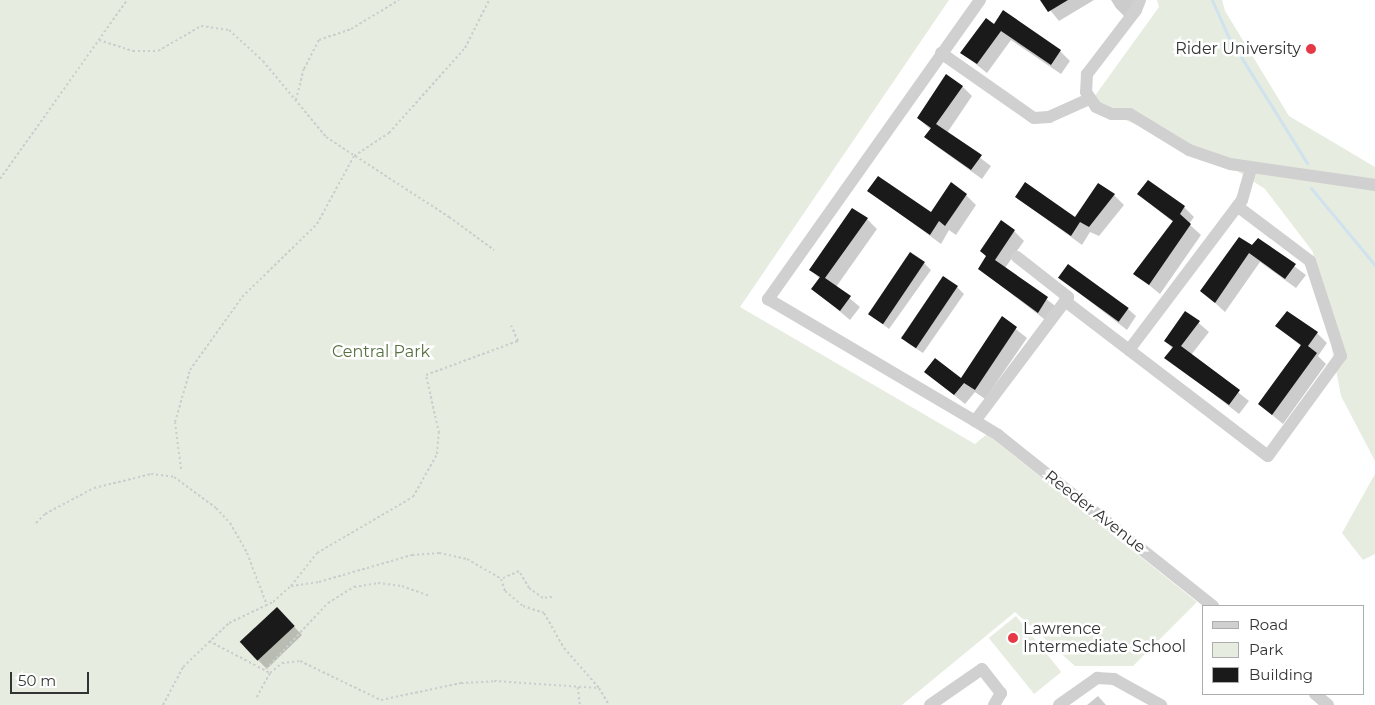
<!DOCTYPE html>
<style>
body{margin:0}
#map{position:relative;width:1375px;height:705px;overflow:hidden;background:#fff;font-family:Montserrat,sans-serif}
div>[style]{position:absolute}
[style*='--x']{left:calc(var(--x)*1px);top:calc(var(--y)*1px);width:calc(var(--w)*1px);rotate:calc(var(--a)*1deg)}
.green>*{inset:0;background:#e6ecdf;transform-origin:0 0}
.shadow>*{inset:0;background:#0003;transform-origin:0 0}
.stream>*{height:3px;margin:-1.5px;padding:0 1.5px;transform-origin:1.5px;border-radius:1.5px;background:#cfe2ee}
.building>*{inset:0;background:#1a1a1a;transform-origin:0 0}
.path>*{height:2px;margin-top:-1px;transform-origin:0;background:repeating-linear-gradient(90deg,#cdcdcd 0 2.5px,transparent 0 5px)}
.minor>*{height:12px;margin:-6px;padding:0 6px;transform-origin:6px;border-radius:6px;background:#d0d0d0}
.dots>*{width:14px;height:14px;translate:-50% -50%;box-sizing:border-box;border:2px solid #fff;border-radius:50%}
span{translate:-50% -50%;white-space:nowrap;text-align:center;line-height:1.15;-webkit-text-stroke:5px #fff;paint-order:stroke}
.poi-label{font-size:16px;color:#333}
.right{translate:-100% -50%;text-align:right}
.left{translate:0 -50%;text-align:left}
.park-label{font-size:16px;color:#56703f}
.street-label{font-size:16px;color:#333}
.legend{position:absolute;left:1202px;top:605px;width:162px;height:90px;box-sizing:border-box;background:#fff;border:1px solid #adadad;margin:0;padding:6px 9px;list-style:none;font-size:15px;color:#333}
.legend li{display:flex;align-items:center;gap:10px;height:25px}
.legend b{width:25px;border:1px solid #adadad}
.scale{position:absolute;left:10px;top:672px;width:79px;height:22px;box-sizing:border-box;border:2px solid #333;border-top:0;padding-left:6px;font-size:15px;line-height:18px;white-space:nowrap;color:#333;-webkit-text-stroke:4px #fff;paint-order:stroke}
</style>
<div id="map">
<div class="green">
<i style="clip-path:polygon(0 0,949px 0,740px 307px,975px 444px,987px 434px,1197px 602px,1133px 666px,1075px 666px,1015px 612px,902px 705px,0 705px)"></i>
<i style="clip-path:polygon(1157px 0,1222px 0,1225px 11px,1289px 116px,1375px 167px,1375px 461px,1341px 396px,1313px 252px,1265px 189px,1228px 165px,1089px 104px,1159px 7px)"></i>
<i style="clip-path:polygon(1375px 474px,1375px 554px,1363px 560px,1342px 533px)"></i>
<i style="left:1016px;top:616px;width:72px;height:35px;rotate:51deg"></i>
</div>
<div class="shadow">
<i style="clip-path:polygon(1042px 0,1094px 0,1059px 21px)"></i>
<i style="clip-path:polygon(1111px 0,1134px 0,1126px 18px,1116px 8px)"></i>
<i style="clip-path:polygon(995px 25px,1060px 51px,1070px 61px,1061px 74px,1011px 40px,987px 73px,962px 53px)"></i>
<i style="clip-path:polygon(962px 86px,972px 96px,947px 133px,991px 166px,982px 179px,936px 146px,926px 137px,931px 130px,918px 118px)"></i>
<i style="clip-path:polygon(869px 191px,931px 214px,966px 195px,976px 205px,956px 235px,949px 230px,941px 244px)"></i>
<i style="clip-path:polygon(1138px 194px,1184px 207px,1194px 217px,1189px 224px,1201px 235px,1160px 294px,1134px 273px,1173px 222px)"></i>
<i style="clip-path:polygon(1114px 195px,1124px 205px,1099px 236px,1090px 232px,1082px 245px,1016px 197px,1075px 218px)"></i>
<i style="clip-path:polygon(867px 219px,877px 229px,836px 287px,860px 307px,850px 320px,813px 289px,820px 279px,811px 270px)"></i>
<i style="clip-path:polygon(1014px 231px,1024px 241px,1005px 268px,1058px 308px,1048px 322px,979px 269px)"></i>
<i style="clip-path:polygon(1258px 239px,1306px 275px,1296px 288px,1260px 262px,1225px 312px,1202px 291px)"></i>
<i style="clip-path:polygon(924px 263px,931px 270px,889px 329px,868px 313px)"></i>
<i style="clip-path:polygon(1061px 279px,1128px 309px,1136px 316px,1127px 330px)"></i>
<i style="clip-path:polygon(957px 287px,964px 294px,923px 353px,909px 344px,901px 337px)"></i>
<i style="clip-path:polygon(1186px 312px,1209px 332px,1191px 355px,1249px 401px,1239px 414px,1166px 357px,1173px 349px,1165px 341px)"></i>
<i style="clip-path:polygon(1002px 318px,1027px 338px,985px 399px,975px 392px,965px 404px,926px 372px,962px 380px)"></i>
<i style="clip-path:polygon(1277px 326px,1317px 333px,1327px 343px,1318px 356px,1326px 364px,1283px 424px,1259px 404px,1302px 347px)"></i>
<i style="left:277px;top:609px;width:36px;height:49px;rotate:46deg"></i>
<i style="clip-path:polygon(1098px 696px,1106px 705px,1087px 705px)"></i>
</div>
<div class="stream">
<i style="--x:1212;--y:0;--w:39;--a:66"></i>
<i style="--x:1228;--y:36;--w:150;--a:58.1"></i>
<i style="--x:1311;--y:188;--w:100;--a:50.3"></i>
</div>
<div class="building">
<i style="clip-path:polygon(1040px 0,1068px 0,1048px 12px)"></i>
<i style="clip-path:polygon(1003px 10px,1061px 50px,1051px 65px,1001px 31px,977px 64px,960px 53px,986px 18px,994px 24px)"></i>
<i style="clip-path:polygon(946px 74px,963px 86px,936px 124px,982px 155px,971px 170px,924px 137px,931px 128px,917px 118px)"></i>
<i style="clip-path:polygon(878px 176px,931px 212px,951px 182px,967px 194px,945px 226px,939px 221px,930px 235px,867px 191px)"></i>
<i style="clip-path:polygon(1148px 180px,1185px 206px,1180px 214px,1191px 224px,1149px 285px,1133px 274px,1173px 221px,1137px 194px)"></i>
<i style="clip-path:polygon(1025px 182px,1075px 217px,1098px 183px,1115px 194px,1089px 227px,1080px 222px,1071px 236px,1015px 197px)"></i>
<i style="clip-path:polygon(852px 208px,868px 218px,825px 278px,851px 296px,840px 311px,811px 289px,820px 277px,809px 270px)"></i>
<i style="clip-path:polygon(1001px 220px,1015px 230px,995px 260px,1048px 297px,1038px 313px,978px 269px,986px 256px,980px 251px)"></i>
<i style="clip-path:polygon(1239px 237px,1252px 245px,1258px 238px,1296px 264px,1285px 279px,1249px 253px,1215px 303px,1200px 291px)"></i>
<i style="left:910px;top:252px;width:18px;height:75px;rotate:34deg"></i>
<i style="left:1068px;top:264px;width:75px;height:17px;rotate:36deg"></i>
<i style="left:943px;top:276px;width:18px;height:75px;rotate:34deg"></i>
<i style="clip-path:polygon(1185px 311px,1200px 321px,1181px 346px,1240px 390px,1229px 405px,1164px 358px,1173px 347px,1164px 341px)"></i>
<i style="clip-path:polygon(1287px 311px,1318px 332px,1308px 346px,1317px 353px,1272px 415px,1258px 404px,1301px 345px,1275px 326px)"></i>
<i style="clip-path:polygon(1002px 316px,1017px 327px,975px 390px,964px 383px,954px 395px,924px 372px,935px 358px,961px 378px)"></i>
<i style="left:277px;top:607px;width:26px;height:51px;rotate:47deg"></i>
</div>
<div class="path">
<i style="--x:99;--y:40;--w:36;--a:18"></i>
<i style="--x:133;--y:51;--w:25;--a:0"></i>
<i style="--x:158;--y:51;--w:50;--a:-30.2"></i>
<i style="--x:201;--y:26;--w:28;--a:8"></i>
<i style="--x:229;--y:30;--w:46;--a:42.4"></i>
<i style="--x:263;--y:61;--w:99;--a:50.3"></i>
<i style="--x:326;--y:137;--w:147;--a:33"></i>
<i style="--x:449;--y:217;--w:56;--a:36.3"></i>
<i style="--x:296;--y:100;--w:32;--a:-76"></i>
<i style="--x:304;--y:69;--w:33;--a:-63"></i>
<i style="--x:319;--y:40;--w:34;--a:-19"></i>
<i style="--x:351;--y:29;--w:56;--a:-31.1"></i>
<i style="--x:0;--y:179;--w:219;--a:-54.6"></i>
<i style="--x:181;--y:469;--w:47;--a:-97.3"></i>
<i style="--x:175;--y:422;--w:54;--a:-73.9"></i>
<i style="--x:190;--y:370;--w:90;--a:-54.5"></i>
<i style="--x:242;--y:297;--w:105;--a:-44.2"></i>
<i style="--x:317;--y:224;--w:77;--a:-61.4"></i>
<i style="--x:354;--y:156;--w:42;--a:-33.3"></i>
<i style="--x:389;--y:133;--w:114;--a:-48.2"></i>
<i style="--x:465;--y:48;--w:54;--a:-63.4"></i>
<i style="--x:36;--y:523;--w:13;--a:-45"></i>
<i style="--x:45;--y:514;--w:55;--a:-28"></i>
<i style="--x:94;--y:488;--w:59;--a:-13.8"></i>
<i style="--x:151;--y:474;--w:23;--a:7"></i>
<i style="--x:174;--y:477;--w:52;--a:36.4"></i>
<i style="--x:216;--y:508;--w:21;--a:47"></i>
<i style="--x:230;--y:523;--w:34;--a:60"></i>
<i style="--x:247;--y:553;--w:56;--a:69"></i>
<i style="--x:291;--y:586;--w:28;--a:-8"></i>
<i style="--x:319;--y:582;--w:97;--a:-16.2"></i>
<i style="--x:412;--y:555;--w:27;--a:-4"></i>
<i style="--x:439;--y:553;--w:29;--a:12"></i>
<i style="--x:467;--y:559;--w:39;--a:30"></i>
<i style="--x:552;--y:597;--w:9;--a:174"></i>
<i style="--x:543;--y:598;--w:17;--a:-144"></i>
<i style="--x:529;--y:588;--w:20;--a:-120"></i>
<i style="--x:519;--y:571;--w:20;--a:156"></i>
<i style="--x:501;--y:579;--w:13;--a:72"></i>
<i style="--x:505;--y:591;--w:23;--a:40"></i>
<i style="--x:523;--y:606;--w:22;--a:18"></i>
<i style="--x:544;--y:613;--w:40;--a:60.3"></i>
<i style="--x:564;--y:648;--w:53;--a:48.8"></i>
<i style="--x:209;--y:641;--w:69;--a:27.7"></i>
<i style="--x:270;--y:673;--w:29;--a:119"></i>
<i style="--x:266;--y:669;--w:91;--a:-46.8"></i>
<i style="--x:328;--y:603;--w:31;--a:-32"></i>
<i style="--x:354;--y:587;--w:24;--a:-9"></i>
<i style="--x:378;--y:583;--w:24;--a:7"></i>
<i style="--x:402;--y:586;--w:29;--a:20"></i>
<i style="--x:270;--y:673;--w:16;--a:-40"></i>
<i style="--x:282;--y:663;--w:18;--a:-6"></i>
<i style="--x:300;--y:661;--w:90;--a:25.7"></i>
<i style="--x:381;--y:700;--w:82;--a:-12"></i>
<i style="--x:461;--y:683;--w:33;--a:-3"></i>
<i style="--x:494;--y:681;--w:105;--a:3.8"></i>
<i style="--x:599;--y:688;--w:20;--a:60"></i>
<i style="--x:578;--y:687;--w:18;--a:84"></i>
<i style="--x:163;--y:705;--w:43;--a:-62.2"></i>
<i style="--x:183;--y:667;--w:64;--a:-43.7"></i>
<i style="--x:229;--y:623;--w:49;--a:-25.5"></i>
<i style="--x:273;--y:602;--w:24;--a:-42"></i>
<i style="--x:291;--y:586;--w:42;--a:-51.8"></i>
<i style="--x:317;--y:553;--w:111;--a:-30.3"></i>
<i style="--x:413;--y:497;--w:49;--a:-60.8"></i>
<i style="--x:437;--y:454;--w:21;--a:-85"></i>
<i style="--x:439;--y:433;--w:59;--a:-102.6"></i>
<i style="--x:426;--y:375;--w:98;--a:-20.3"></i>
<i style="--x:518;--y:341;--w:17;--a:-114"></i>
</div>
<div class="minor">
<i style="--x:980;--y:0;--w:367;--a:125.3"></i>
<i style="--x:768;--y:299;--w:240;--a:30.5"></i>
<i style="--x:975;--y:421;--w:155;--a:-53.1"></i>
<i style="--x:1068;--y:297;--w:65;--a:-141.9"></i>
<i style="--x:1140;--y:0;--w:11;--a:112"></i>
<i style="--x:1136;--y:10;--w:81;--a:127.4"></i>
<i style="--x:1087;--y:74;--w:18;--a:93"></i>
<i style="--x:1086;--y:92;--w:18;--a:56"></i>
<i style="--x:1096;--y:107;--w:17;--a:24"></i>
<i style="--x:1112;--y:114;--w:18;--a:0"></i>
<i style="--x:1130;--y:114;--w:69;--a:31.4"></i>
<i style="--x:1189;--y:150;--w:43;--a:18.9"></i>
<i style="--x:1230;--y:164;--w:147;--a:8.2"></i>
<i style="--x:941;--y:53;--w:113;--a:35"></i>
<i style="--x:1034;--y:118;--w:15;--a:-4"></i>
<i style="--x:1049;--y:117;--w:44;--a:-24.2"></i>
<i style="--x:1065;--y:301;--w:255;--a:37.4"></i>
<i style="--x:1268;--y:456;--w:124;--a:-53.9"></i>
<i style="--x:1341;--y:356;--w:100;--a:-108.1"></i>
<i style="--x:1310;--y:261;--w:91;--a:-143"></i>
<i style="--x:1129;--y:350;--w:188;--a:-53"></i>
<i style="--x:1242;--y:200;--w:33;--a:-74"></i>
<i style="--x:975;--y:421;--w:27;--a:31"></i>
<i style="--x:998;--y:435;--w:275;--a:38.5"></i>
<i style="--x:1315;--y:694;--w:17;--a:40"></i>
<i style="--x:930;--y:705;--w:63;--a:-34.7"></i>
<i style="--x:982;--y:669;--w:31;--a:52"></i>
<i style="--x:1001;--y:693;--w:14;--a:120"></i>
<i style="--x:1059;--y:705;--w:47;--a:-35.4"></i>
<i style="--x:1097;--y:678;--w:17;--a:3"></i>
<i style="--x:1114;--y:679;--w:54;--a:29"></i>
</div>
<div class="dots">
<i style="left:1311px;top:49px;background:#e63946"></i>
<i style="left:1013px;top:638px;background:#e63946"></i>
</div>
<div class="poi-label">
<span class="right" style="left:1301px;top:49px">Rider University</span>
<span class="left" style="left:1023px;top:638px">Lawrence<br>Intermediate School</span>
</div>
<div class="park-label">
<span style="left:381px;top:352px">Central Park</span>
</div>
<div class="street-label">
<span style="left:1095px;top:512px;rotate:38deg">Reeder Avenue</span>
</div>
<ul class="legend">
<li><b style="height:6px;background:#d0d0d0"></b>Road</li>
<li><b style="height:14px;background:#e6ecdf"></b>Park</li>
<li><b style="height:14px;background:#1a1a1a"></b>Building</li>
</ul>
<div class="scale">50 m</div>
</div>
